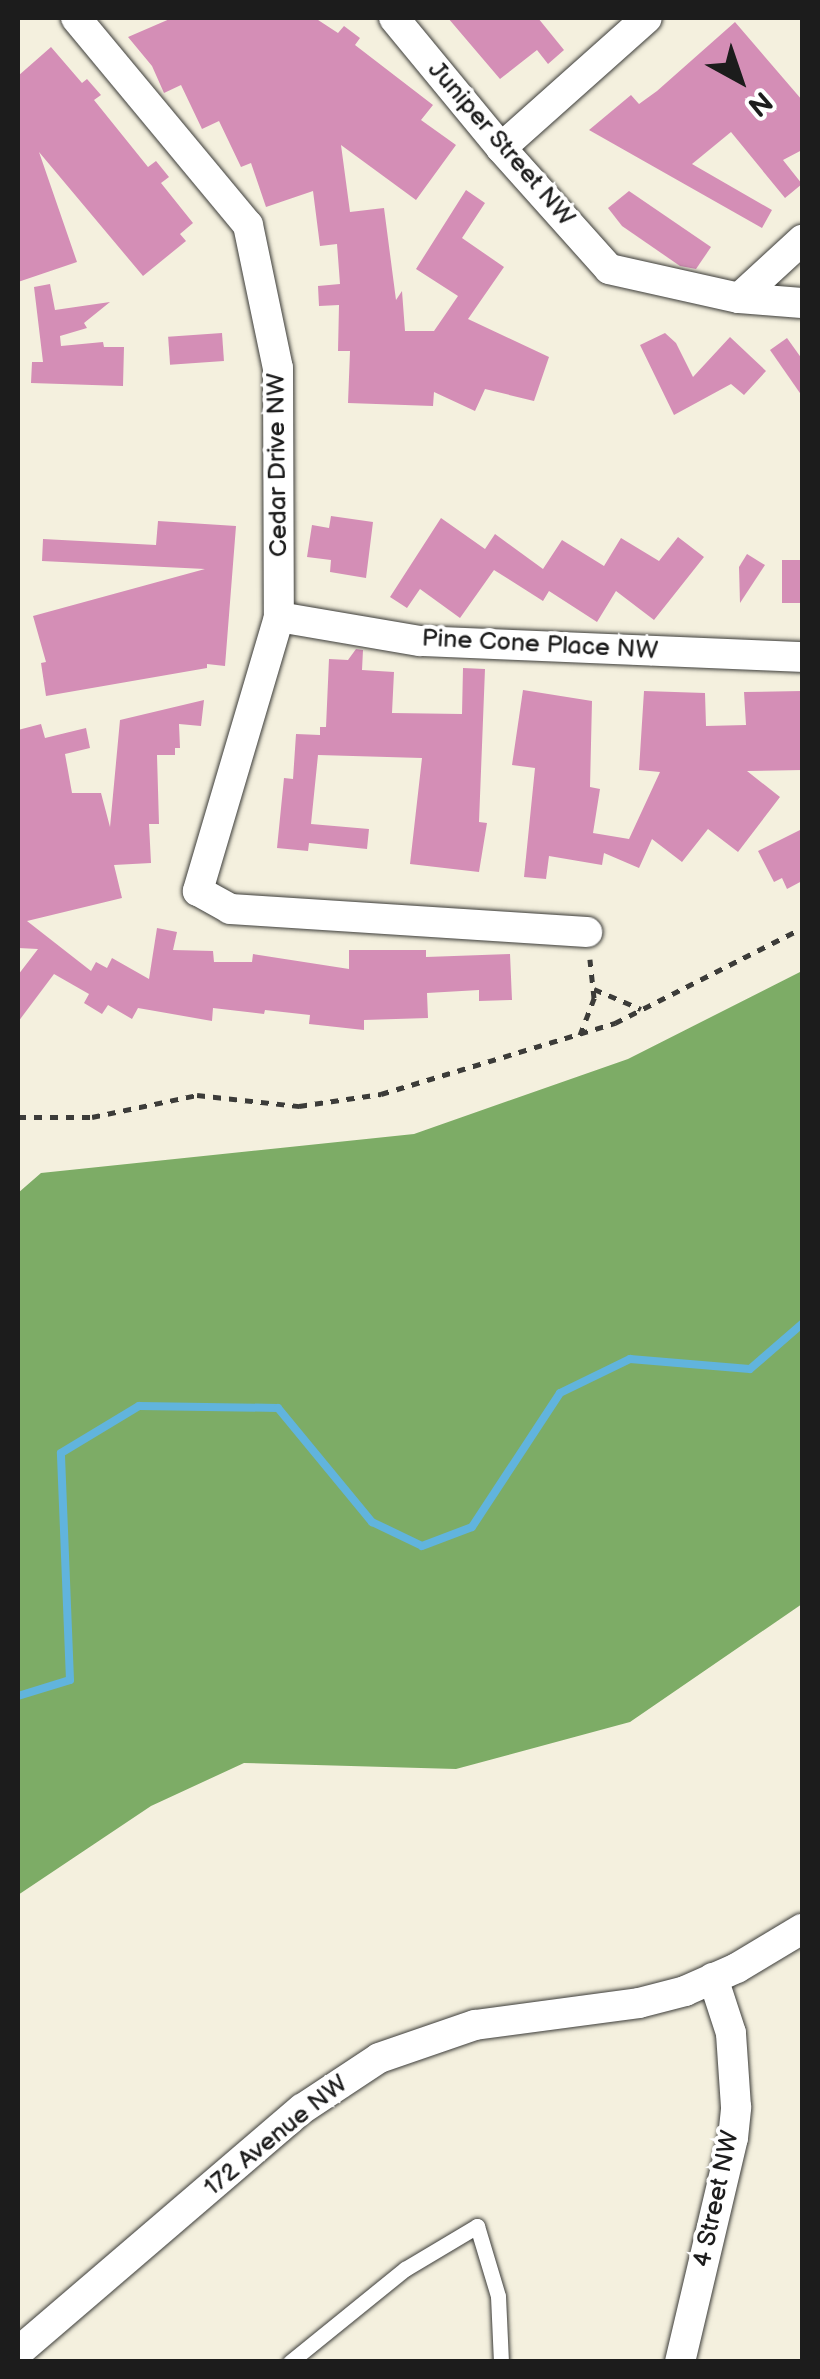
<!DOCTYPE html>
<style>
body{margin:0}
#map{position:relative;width:820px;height:2379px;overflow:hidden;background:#f4f0de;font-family:"Balsamiq Sans",sans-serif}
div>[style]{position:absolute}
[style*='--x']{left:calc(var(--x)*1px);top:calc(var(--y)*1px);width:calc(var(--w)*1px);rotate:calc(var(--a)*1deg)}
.forest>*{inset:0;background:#7dac66}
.stream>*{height:8px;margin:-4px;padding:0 4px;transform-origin:4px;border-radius:4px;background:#61b4dd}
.building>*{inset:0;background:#d48eb6;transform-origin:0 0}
.path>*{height:5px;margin-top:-2.5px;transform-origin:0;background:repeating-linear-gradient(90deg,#3c3c39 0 8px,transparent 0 16px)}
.roads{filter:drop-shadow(0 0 2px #3c3c39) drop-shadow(0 0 2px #3c3c39)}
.lane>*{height:15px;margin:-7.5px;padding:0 7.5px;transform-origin:7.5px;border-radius:7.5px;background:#fff}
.street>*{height:30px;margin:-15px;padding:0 15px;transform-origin:15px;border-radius:15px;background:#fff}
span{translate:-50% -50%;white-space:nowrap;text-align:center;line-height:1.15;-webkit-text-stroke:8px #fff;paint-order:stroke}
.street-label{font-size:25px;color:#1c1c1c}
.frame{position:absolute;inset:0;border:20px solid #1c1c1c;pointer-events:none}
.north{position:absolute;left:690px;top:30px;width:100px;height:100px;-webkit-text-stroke:8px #fff;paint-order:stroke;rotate:140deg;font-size:28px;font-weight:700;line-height:40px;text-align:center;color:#1c1c1c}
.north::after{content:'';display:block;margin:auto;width:35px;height:45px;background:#1c1c1c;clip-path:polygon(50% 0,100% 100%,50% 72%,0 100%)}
</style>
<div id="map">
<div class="forest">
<i style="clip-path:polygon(802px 971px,802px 1604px,630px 1722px,456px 1769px,244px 1763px,151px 1806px,18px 1895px,18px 1193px,41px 1173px,414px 1134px,628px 1059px)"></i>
</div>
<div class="stream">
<i style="--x:18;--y:1696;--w:54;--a:-17.1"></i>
<i style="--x:70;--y:1680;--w:227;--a:-92.3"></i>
<i style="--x:61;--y:1453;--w:91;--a:-31.1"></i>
<i style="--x:139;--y:1406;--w:139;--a:0.8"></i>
<i style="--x:278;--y:1408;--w:148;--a:50.5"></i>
<i style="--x:372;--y:1522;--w:55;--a:25.6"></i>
<i style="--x:422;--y:1546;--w:53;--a:-20.8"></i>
<i style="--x:472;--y:1527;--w:160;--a:-56.7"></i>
<i style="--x:560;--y:1393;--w:78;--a:-25.9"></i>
<i style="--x:630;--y:1359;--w:120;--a:4.8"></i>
<i style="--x:750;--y:1369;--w:69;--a:-40.9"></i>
</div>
<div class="building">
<i style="clip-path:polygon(172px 18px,315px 18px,338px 33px,344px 26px,360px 38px,355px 45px,433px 105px,421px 120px,456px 145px,416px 200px,341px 145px,350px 212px,384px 208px,396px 300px,402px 291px,405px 331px,434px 331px,458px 296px,416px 269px,466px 190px,485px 203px,462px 238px,504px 267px,468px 319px,549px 357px,534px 401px,485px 389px,475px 411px,434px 392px,433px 406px,348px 403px,350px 351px,338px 351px,339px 305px,319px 306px,318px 286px,340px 284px,337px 244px,320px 246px,313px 191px,266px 207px,251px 163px,241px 167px,219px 121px,202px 129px,181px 85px,164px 93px,152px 66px,128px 37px)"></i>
<i style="clip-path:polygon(448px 18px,538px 18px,564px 50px,548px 64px,537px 50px,500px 79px)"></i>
<i style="clip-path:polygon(735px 22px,802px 100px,802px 150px,783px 160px,802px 184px,785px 198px,731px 132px,692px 164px,772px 210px,762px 228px,589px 130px,631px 95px,639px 104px,657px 91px)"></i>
<i style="clip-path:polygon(51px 47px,82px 83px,87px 79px,101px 95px,94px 100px,148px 167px,156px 161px,169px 177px,161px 183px,193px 223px,180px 234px,186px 241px,143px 276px,39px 152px,77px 262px,18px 282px,18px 76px)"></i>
<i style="clip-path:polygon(629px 191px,711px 247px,696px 269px,680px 266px,622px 226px,608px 208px)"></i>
<i style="clip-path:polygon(50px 284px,55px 310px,110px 302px,84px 323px,87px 328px,60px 336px,61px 346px,103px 342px,104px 347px,124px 347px,123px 386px,31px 383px,32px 362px,43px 362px,34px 287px)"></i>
<i style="left:222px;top:333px;width:28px;height:54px;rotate:86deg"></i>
<i style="clip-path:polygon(665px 333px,676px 343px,693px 377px,730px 337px,766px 371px,744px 395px,731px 384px,674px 415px,640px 345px)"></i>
<i style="clip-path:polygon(787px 338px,802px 359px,802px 396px,770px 350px)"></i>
<i style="clip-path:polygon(331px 516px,373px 522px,366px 578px,330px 572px,331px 560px,307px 557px,312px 525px,329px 528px)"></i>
<i style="clip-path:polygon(441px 518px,485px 549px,495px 534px,543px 569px,562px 540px,604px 566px,621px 538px,659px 561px,678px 537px,704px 557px,654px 620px,616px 591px,597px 622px,549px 591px,543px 601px,494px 570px,460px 618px,420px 589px,407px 608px,390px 597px)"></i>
<i style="clip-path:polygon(158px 521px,236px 526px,225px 666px,207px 664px,207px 668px,46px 696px,41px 663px,46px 662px,33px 616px,205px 569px,42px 561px,43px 539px,156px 545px)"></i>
<i style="clip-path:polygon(747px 554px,765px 565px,740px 603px,739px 567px)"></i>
<i style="left:782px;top:560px;width:20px;height:43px"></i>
<i style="clip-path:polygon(356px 649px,363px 650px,362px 670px,394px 672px,392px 713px,462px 714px,463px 668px,485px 669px,479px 822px,487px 823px,479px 872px,410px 864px,422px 758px,318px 755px,311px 824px,369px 829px,367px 849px,309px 843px,308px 851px,277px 848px,284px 778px,293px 779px,296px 734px,320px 735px,320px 727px,326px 727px,329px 659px,348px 660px)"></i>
<i style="clip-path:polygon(523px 690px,592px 701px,590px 787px,600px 789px,593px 833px,629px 839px,660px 772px,639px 770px,644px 691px,705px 693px,706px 726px,746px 725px,744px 692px,802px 691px,802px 770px,747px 771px,780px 797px,738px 852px,708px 829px,682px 862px,652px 839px,639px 868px,604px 853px,602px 865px,549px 856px,546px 879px,524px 877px,535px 768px,512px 765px)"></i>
<i style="clip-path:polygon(204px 700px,201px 726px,179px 724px,180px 748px,175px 748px,175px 755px,157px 755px,159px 824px,149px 824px,151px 863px,114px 865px,122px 898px,27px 921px,91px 971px,96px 962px,107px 968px,112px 958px,149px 979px,157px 928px,177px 932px,173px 950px,213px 951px,214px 962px,252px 962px,253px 954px,349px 969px,349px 950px,426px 950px,426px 957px,510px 954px,512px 1000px,479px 1001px,479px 990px,427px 993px,428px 1018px,364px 1020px,364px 1030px,309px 1024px,310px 1015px,265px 1010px,264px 1014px,213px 1008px,212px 1021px,138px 1008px,132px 1019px,108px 1005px,102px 1014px,84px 1003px,89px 994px,54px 974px,18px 1022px,18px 975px,38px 949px,18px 948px,18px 730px,41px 724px,45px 738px,86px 728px,90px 748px,65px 754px,72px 793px,101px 793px,110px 827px,120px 720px)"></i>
<i style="clip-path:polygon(802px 829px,802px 881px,787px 889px,782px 878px,774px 882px,758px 851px)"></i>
</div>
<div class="path">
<i style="--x:594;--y:989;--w:51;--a:23.1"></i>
<i style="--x:580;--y:1035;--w:40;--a:-69"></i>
<i style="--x:594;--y:998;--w:39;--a:-96"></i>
<i style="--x:18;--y:1117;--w:74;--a:0"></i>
<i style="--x:92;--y:1117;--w:107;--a:-11.8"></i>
<i style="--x:197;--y:1095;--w:103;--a:6.2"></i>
<i style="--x:299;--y:1106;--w:83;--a:-8.3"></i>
<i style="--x:381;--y:1094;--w:245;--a:-16.9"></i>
<i style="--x:615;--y:1023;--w:210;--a:-26.9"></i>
</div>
<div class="roads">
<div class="lane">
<i style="--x:290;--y:2362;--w:148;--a:-39"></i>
<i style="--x:405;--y:2269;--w:84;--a:-30.8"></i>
<i style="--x:477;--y:2226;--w:73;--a:73.3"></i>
<i style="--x:498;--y:2296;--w:66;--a:87.4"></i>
</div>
<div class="street">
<i style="--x:76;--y:18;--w:269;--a:50.3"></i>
<i style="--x:248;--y:225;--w:146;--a:78.2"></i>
<i style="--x:278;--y:368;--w:249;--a:89.8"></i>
<i style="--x:279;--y:617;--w:286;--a:106.5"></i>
<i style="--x:198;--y:891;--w:37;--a:29"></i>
<i style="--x:230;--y:909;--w:358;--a:3.7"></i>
<i style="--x:394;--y:18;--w:168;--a:50.5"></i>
<i style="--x:501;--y:148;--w:162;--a:48.2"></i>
<i style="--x:609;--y:269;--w:133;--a:12.6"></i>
<i style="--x:739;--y:298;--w:63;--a:4.5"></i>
<i style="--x:501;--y:148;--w:195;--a:-41.7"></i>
<i style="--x:739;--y:298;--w:86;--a:-42.6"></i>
<i style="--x:279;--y:617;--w:143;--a:9.7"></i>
<i style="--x:420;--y:641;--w:382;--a:2.4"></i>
<i style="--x:18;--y:2352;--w:374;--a:-40.6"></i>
<i style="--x:302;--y:2109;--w:92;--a:-33.5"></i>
<i style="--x:379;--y:2058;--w:102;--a:-19"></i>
<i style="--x:475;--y:2025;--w:165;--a:-7.6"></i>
<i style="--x:639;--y:2003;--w:48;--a:-14.6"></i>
<i style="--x:685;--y:1991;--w:57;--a:-23.9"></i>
<i style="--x:737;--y:1968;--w:76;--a:-31"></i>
<i style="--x:680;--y:2362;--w:230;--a:-76.7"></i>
<i style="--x:733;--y:2138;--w:31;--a:-84"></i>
<i style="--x:736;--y:2107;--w:74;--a:-93.9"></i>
<i style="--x:731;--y:2033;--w:58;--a:-108.1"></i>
</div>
</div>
<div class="street-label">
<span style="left:501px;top:144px;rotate:49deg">Juniper Street NW</span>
<span style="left:278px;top:465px;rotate:-91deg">Cedar Drive NW</span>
<span style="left:540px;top:645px;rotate:3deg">Pine Cone Place NW</span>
<span style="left:276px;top:2136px;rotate:-39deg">172 Avenue NW</span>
<span style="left:717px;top:2199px;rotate:-78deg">4 Street NW</span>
</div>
<div class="frame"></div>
<div class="north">N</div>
</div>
